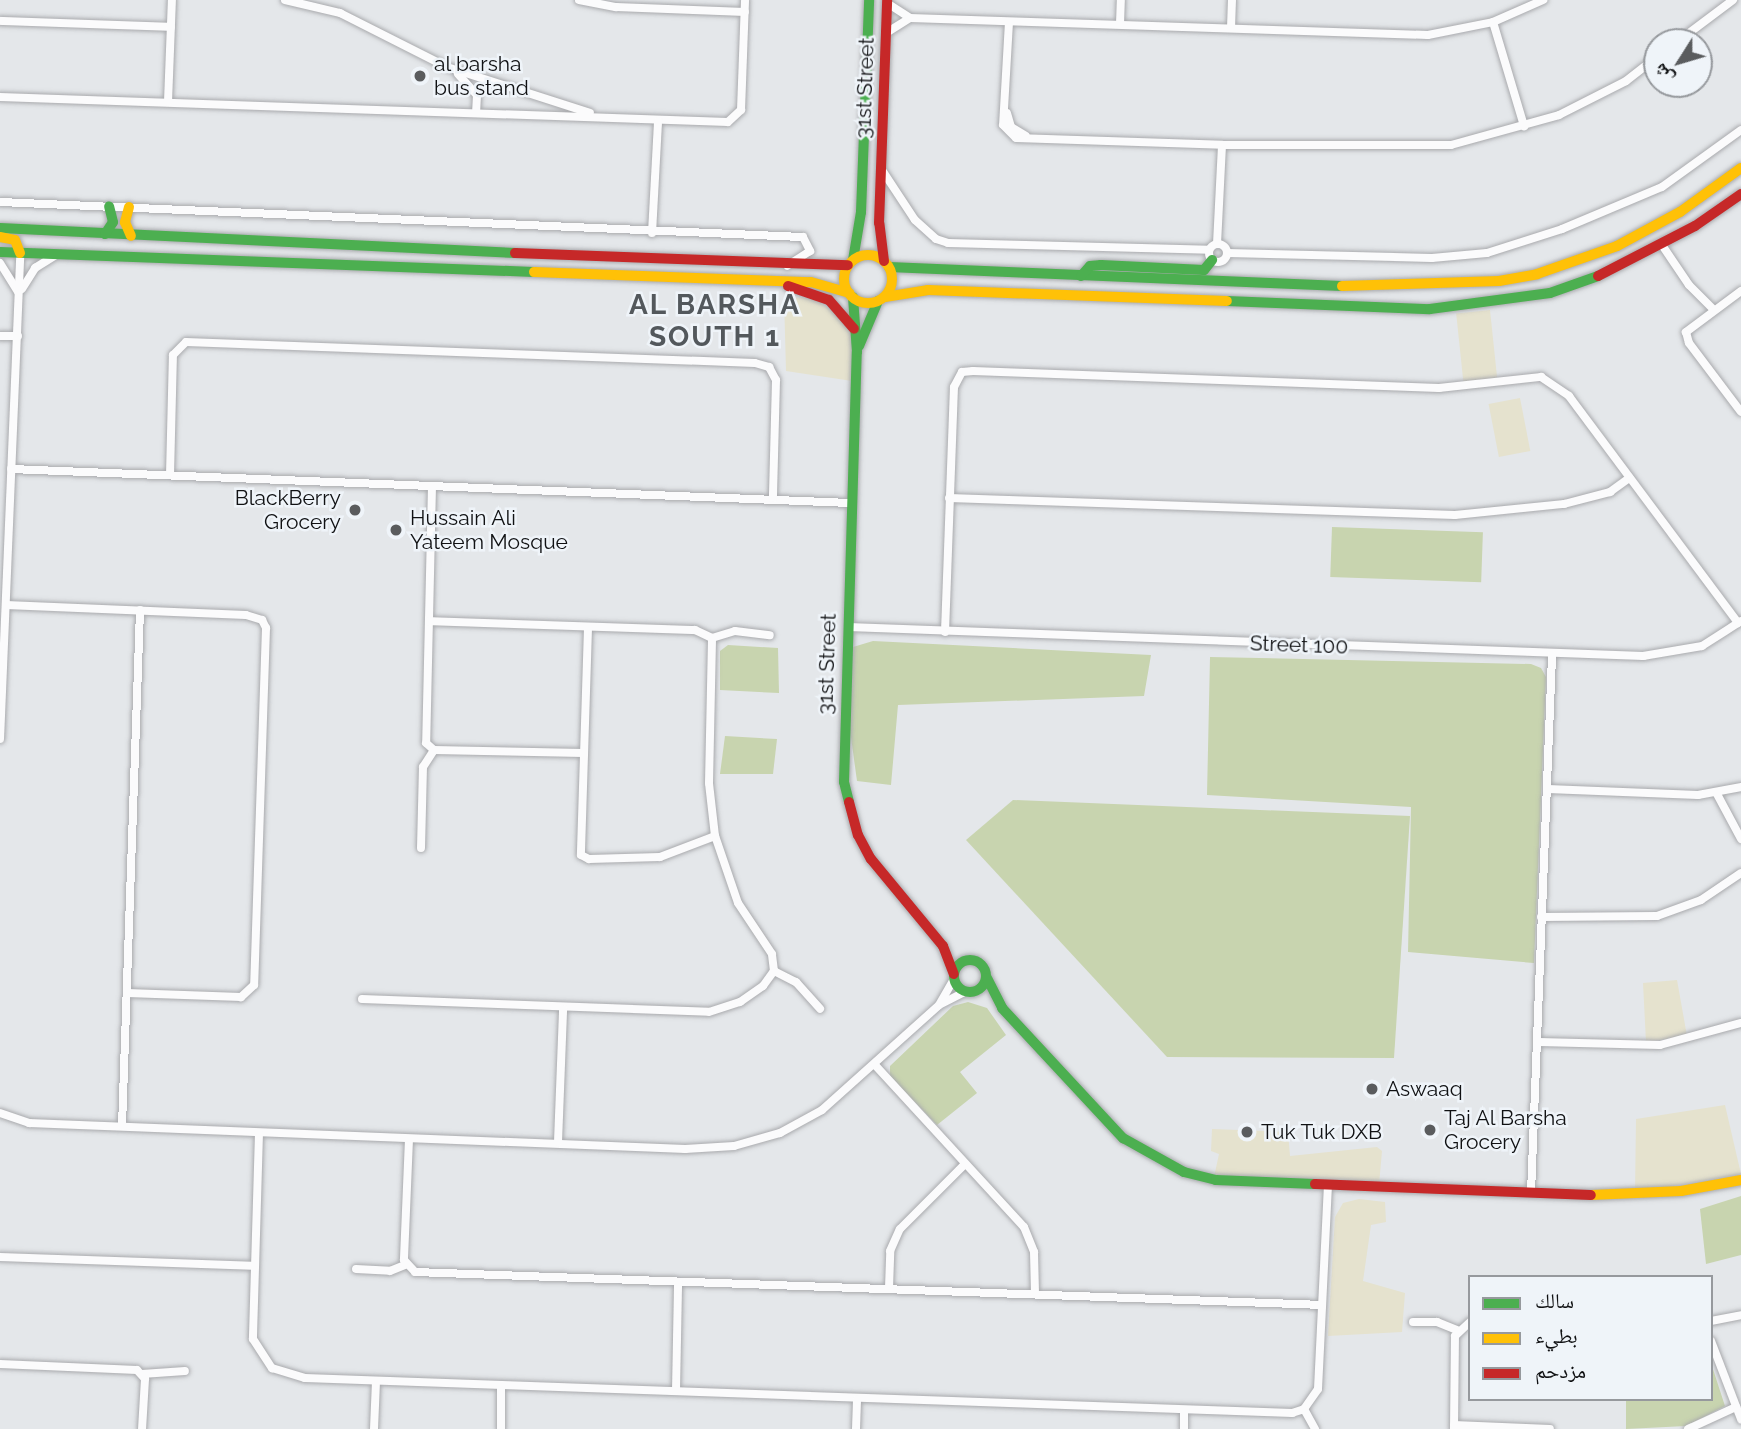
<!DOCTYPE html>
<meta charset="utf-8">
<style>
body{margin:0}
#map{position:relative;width:1741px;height:1429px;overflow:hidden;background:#e4e7ea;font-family:Raleway,"Noto Naskh Arabic",sans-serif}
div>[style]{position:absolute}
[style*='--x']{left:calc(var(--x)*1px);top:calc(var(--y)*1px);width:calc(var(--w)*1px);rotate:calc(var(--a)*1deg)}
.green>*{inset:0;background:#c8d4af;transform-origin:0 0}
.sand>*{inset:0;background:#e5e2ce;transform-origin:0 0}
.roads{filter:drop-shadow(0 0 2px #a9aaad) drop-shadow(0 0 2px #a9aaad)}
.street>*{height:8px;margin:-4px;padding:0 4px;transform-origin:4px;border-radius:4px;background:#fbfbfc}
.street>.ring{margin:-4px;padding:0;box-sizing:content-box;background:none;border:8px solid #fbfbfc;border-radius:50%}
.fast>*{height:10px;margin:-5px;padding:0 5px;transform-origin:5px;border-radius:5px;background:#4caf50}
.fast>.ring{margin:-5px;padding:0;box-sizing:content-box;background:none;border:10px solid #4caf50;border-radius:50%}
.slow>*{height:10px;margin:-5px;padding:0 5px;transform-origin:5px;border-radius:5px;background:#ffc107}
.slow>.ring{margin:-5px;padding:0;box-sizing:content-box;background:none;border:10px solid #ffc107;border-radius:50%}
.jam>*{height:10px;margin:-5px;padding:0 5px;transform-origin:5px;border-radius:5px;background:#c62828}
.dots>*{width:19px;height:19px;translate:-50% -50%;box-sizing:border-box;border:4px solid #eff4f9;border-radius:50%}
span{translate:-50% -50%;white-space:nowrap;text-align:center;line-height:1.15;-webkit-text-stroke:5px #eff4f9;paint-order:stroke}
.poi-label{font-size:21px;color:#101113}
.left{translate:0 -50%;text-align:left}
.right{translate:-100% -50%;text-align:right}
.street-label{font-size:21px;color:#101113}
.district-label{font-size:28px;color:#53585c;font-weight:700;letter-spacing:2px}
.legend{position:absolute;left:1468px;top:1275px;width:245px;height:126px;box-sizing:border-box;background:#eff4f9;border:2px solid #96999d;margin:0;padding:9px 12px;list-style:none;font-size:21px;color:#101113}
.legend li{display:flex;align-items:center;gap:14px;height:35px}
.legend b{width:35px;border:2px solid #96999d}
.north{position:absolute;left:1643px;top:28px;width:70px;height:70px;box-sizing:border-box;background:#eff4f9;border:2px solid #96999d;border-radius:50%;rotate:233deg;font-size:19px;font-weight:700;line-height:28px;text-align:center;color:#101113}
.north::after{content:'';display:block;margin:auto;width:24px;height:32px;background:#5a5c5e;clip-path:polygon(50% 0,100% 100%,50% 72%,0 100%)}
</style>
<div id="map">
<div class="green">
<i style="left:1332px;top:527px;width:151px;height:50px;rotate:2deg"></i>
<i style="clip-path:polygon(873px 641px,1151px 655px,1144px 696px,898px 705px,891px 785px,857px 781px,850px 730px,853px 647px)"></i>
<i style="clip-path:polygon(728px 645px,778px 648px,779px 693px,720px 690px,720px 651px)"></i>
<i style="clip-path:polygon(1210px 657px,1531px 664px,1541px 668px,1546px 677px,1534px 963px,1408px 952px,1411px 807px,1207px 795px)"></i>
<i style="clip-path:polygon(725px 736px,777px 739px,773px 774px,720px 774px)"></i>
<i style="clip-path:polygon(1013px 800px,1410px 816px,1394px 1058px,1167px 1057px,966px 840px)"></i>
<i style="clip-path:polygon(968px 1002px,987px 1008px,1006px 1035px,960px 1072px,977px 1093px,937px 1125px,890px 1076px,890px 1066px,953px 1006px)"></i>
<i style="clip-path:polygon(1741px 1196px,1741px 1255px,1706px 1264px,1700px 1209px)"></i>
<i style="clip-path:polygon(1711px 1363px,1725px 1406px,1686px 1426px,1626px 1429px,1626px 1399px,1711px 1399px)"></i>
</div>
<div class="sand">
<i style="clip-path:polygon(784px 297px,813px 298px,845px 320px,852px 337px,852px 381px,786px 371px)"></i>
<i style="left:1490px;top:310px;width:71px;height:34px;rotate:84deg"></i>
<i style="left:1520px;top:398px;width:54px;height:32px;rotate:79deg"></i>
<i style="clip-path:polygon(1677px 980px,1687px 1036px,1646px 1042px,1643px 983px)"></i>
<i style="clip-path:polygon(1725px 1105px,1741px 1174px,1635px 1192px,1636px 1119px)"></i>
<i style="clip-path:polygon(1212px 1129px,1288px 1132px,1290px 1156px,1377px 1147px,1382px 1151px,1379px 1185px,1214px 1177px,1219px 1154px,1211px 1151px)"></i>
<i style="clip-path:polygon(1359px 1199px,1385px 1202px,1386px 1222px,1371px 1225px,1363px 1281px,1405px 1293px,1402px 1332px,1328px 1336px,1335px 1217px,1343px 1203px)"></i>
</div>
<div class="roads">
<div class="street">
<i style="--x:285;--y:0;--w:57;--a:13.3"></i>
<i style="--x:340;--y:13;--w:120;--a:26.8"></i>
<i style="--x:447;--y:67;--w:150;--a:17.8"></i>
<i style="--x:579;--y:0;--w:38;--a:11"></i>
<i style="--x:616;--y:7;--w:129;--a:2.2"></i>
<i style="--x:887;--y:3;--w:27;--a:33"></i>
<i style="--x:0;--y:21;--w:171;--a:2"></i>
<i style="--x:1009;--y:22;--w:103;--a:93.3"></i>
<i style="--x:1003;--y:125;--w:18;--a:45"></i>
<i style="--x:1016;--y:138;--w:206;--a:1.9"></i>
<i style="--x:1222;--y:145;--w:229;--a:0"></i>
<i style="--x:1451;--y:145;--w:112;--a:-15.5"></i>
<i style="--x:1559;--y:115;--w:75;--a:-26.9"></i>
<i style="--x:1626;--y:81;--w:39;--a:-38"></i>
<i style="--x:1493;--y:22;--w:109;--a:73.4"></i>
<i style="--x:1120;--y:24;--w:24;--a:-88"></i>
<i style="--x:1231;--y:28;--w:28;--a:-88"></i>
<i style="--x:886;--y:33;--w:28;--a:-32"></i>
<i style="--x:910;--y:18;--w:518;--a:1.88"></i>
<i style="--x:1428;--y:35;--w:66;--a:-11.3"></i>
<i style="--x:1493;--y:22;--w:55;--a:-23.7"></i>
<i style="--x:1677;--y:42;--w:70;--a:-36.9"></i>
<i style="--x:458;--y:74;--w:28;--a:48"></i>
<i style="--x:477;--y:95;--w:18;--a:93"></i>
<i style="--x:0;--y:97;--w:728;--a:1.97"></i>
<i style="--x:728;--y:122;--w:18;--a:-43"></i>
<i style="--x:741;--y:110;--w:110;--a:-87.9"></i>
<i style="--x:168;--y:102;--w:102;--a:-87.8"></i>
<i style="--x:1007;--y:113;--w:15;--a:74"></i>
<i style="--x:1011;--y:127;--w:17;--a:31"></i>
<i style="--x:882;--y:170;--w:60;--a:56.6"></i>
<i style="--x:915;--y:220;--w:28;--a:42"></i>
<i style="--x:936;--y:239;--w:13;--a:18"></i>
<i style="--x:948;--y:243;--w:261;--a:1.5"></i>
<i style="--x:0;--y:202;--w:804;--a:2.5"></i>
<i style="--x:803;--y:237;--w:16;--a:63"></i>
<i style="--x:810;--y:251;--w:27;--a:147"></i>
<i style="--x:652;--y:233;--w:112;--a:-86.9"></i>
<i class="ring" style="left:1209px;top:244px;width:10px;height:10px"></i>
<i style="--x:1217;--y:244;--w:99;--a:-87.1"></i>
<i style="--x:1662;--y:245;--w:48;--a:56"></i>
<i style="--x:1689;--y:285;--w:35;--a:45"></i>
<i style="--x:1227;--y:253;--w:205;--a:1.4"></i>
<i style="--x:1432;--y:258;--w:55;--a:-5.2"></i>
<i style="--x:1487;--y:253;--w:79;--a:-17.7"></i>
<i style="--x:1562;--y:229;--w:108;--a:-22.8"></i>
<i style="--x:1662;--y:187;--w:97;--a:-35.8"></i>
<i style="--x:0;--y:263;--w:34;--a:58"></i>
<i style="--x:22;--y:289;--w:25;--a:-58"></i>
<i style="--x:35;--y:268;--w:25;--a:-32"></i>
<i style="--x:1741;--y:291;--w:69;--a:143.3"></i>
<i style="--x:1686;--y:332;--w:11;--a:75"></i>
<i style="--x:1689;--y:343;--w:86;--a:53"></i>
<i style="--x:0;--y:336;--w:18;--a:0"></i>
<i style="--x:11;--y:469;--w:842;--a:2.32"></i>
<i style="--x:170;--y:475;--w:120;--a:-88.6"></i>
<i style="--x:173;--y:355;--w:18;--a:-45"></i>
<i style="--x:186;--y:342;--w:569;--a:2.11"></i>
<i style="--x:755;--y:363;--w:15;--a:16"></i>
<i style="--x:769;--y:367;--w:15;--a:62"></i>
<i style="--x:776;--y:380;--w:118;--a:91.5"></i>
<i style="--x:432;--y:486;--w:257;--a:91.3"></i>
<i style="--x:426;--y:743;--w:11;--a:41"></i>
<i style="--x:434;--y:750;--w:149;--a:1.2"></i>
<i style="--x:949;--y:498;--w:506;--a:1.92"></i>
<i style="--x:1455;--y:515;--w:110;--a:-5.8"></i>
<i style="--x:1564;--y:504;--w:48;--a:-14.6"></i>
<i style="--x:1610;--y:492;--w:24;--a:-36"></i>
<i style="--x:6;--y:605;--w:240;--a:2.4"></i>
<i style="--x:246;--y:615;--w:17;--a:17"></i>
<i style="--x:262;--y:620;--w:9;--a:63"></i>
<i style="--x:266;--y:628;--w:357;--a:91.9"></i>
<i style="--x:254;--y:985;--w:18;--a:137"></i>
<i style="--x:241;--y:997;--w:114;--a:-178"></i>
<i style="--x:848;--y:627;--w:796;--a:2.09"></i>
<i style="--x:1643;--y:656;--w:60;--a:-9.6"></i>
<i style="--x:1702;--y:646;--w:46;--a:-32.7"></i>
<i style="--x:588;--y:628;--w:227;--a:91.8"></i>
<i style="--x:581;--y:855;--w:9;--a:27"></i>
<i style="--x:589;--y:859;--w:71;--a:-1.6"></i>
<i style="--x:660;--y:857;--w:59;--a:-20.9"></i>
<i style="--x:945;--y:632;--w:245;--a:-87.9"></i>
<i style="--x:954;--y:387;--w:17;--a:-62"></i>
<i style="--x:962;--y:372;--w:11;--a:-5"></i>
<i style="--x:973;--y:371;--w:466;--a:2.1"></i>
<i style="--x:1439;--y:388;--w:103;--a:-6.2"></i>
<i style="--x:1541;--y:377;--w:34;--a:34"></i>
<i style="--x:1569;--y:396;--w:283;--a:53.3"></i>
<i style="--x:712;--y:638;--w:24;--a:-17"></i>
<i style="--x:735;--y:631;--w:35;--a:7"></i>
<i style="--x:0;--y:739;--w:486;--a:-87.6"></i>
<i style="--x:1548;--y:789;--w:150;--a:2.3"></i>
<i style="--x:1698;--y:795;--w:44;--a:-10.5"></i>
<i style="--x:1717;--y:794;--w:51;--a:61.9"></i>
<i style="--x:421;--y:848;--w:81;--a:-88.6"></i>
<i style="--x:423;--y:767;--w:20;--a:-57"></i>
<i style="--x:1541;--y:917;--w:116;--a:-0.5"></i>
<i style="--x:1657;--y:916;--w:47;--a:-20"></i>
<i style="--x:1701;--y:900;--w:48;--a:-34"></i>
<i style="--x:774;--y:971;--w:25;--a:27"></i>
<i style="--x:796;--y:982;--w:36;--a:48"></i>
<i style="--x:362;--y:999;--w:347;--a:2.1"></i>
<i style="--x:709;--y:1012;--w:33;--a:-18"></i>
<i style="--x:740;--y:1002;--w:28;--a:-35"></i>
<i style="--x:763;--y:986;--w:19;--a:-54"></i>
<i style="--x:774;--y:971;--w:17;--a:-97"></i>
<i style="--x:772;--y:954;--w:61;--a:-123.7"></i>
<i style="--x:738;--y:903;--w:71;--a:-108.9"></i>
<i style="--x:715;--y:836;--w:53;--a:-96.5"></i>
<i style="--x:709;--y:783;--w:145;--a:-88.8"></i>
<i style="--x:712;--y:638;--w:19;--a:-155"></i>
<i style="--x:695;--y:630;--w:266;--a:-178.1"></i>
<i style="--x:941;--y:1004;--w:27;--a:-27"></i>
<i style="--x:1539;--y:1042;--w:121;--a:1.4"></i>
<i style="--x:1660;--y:1045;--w:84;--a:-15.2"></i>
<i style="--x:875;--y:1065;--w:220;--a:47.4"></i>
<i style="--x:1024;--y:1227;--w:27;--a:68"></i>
<i style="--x:1034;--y:1252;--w:42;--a:88.6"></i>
<i style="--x:0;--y:1113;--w:31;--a:19"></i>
<i style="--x:29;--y:1123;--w:657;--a:2.27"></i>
<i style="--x:685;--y:1149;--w:49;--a:-3.5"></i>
<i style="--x:734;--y:1146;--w:48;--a:-15.8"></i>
<i style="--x:780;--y:1133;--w:48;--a:-28.7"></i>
<i style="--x:822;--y:1110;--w:157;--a:-41.9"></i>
<i style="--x:939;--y:1005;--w:30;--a:-60"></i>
<i style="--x:122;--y:1126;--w:516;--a:-88"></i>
<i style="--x:259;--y:1133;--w:206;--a:91.7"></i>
<i style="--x:253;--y:1339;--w:35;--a:57"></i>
<i style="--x:272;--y:1368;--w:34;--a:17"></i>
<i style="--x:305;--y:1378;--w:988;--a:2.03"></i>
<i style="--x:1292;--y:1413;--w:13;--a:-18"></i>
<i style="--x:1304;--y:1409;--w:24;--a:-55"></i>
<i style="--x:1318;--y:1389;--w:203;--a:-87.2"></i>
<i style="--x:409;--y:1139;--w:121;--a:92.4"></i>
<i style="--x:404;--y:1260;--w:16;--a:47"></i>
<i style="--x:415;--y:1272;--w:908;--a:2.08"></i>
<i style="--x:558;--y:1142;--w:133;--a:-87.8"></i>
<i style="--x:1531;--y:1193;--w:538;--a:-87.76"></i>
<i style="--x:0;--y:1257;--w:252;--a:2"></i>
<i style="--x:356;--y:1269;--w:34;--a:3"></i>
<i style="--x:390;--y:1271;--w:16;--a:-22"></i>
<i style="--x:889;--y:1288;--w:37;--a:-88"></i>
<i style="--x:890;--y:1251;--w:24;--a:-66"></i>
<i style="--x:900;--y:1229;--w:91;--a:-45"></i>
<i style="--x:1711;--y:1321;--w:31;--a:-11"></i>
<i style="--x:1413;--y:1322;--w:24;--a:0"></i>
<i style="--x:1437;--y:1322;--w:22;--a:22"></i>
<i style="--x:1711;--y:1341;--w:84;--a:69"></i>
<i style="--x:0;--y:1364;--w:137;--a:2.5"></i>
<i style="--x:137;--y:1370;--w:12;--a:48"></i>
<i style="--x:145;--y:1379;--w:50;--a:93.4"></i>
<i style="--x:142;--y:1374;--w:43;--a:-4"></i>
<i style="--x:676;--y:1391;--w:108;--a:-88.9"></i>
<i style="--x:1304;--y:1409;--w:23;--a:61"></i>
<i style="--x:1454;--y:1425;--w:96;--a:2.4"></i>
<i style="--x:374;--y:1429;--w:48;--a:-87.6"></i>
<i style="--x:501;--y:1429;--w:42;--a:-90"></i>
<i style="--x:856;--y:1429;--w:30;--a:-88"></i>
<i style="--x:1184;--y:1429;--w:18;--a:-90"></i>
<i style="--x:1454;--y:1429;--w:93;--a:-89.4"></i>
<i style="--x:1455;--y:1336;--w:21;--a:-43"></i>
<i style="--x:1688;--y:1429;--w:53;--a:-24.6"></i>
</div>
<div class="fast">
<i style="--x:0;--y:228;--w:516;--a:2.78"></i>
<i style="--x:105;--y:234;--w:14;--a:-56"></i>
<i style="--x:113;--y:222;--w:16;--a:-104"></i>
<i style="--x:0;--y:252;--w:534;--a:2.14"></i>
<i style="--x:853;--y:260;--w:49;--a:-80.5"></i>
<i style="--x:861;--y:212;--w:212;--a:-87.8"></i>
<i style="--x:889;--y:267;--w:453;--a:2.4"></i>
<i style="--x:1081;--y:276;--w:13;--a:-48"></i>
<i style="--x:1090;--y:266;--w:11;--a:-5"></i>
<i style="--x:1101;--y:265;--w:103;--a:2.8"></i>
<i style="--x:1204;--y:270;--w:13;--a:-51"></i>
<i style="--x:1227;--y:301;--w:203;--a:2.3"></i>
<i style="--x:1430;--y:309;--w:121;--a:-7.6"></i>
<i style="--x:1550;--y:293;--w:51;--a:-19.5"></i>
<i style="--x:859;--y:346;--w:49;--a:-67.1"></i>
<i style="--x:849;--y:802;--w:21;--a:-104"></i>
<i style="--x:844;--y:782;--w:430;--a:-88.3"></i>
<i style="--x:857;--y:352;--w:55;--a:-94.2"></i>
<i class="ring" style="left:954px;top:960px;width:22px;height:22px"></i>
<i style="--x:987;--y:978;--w:34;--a:63"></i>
<i style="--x:1002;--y:1008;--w:178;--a:47.1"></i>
<i style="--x:1123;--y:1138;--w:70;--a:29.1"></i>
<i style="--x:1184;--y:1172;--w:33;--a:14"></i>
<i style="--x:1216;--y:1180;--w:99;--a:2.3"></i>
</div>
<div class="slow">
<i style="--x:129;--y:207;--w:16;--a:105"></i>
<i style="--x:125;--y:222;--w:15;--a:67"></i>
<i style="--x:0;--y:237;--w:15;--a:11"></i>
<i style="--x:15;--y:240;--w:14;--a:69"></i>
<i class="ring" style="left:844px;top:255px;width:38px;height:38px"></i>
<i style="--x:534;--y:272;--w:277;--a:2.1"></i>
<i style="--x:811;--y:282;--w:40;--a:16"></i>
<i style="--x:1342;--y:286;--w:157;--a:-1.8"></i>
<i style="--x:1499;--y:281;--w:39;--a:-10"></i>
<i style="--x:1537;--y:274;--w:85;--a:-19.3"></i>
<i style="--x:1617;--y:246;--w:72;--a:-28.4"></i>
<i style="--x:1680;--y:212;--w:75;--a:-35.8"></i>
<i style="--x:885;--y:297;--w:44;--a:-9.2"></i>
<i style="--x:928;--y:290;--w:299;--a:2.1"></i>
<i style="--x:1591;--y:1195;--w:90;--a:-2.5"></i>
<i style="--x:1681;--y:1191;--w:61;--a:-10.4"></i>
</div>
<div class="jam">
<i style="--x:515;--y:253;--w:333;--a:2.1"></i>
<i style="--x:884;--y:261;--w:38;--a:-97"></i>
<i style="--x:879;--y:223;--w:223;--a:-87.9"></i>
<i style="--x:1598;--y:276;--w:109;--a:-27.3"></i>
<i style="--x:1695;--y:226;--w:56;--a:-34.8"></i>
<i style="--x:788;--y:286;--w:43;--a:18.9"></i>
<i style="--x:829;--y:300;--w:38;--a:49"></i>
<i style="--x:849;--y:802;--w:34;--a:75"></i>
<i style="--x:858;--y:835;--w:27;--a:62"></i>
<i style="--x:871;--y:859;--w:113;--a:50.4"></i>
<i style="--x:943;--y:946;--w:30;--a:69"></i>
<i style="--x:1315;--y:1184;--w:276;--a:2.3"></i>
</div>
</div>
<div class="dots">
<i style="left:420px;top:76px;background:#5a5c5e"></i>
<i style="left:355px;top:510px;background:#5a5c5e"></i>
<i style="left:396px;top:530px;background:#5a5c5e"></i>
<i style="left:1372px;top:1089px;background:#5a5c5e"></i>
<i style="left:1430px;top:1130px;background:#5a5c5e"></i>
<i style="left:1247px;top:1132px;background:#5a5c5e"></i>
</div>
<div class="poi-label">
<span class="left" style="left:434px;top:76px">al barsha<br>bus stand</span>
<span class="right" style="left:341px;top:510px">BlackBerry<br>Grocery</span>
<span class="left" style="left:410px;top:530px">Hussain Ali<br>Yateem Mosque</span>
<span class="left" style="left:1386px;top:1089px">Aswaaq</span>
<span class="left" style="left:1444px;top:1130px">Taj Al Barsha<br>Grocery</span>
<span class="left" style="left:1261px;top:1132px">Tuk Tuk DXB</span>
</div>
<div class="street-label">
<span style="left:865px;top:88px;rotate:-88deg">31st Street</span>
<span style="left:1299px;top:645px;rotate:2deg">Street 100</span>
<span style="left:827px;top:664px;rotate:-88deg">31st Street</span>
</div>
<div class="district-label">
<span style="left:715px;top:321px">AL BARSHA<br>SOUTH 1</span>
</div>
<ul class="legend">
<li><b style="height:9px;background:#4caf50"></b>سالك</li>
<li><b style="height:9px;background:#ffc107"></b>بطيء</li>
<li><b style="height:9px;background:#c62828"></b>مزدحم</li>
</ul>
<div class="north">ش</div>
</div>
